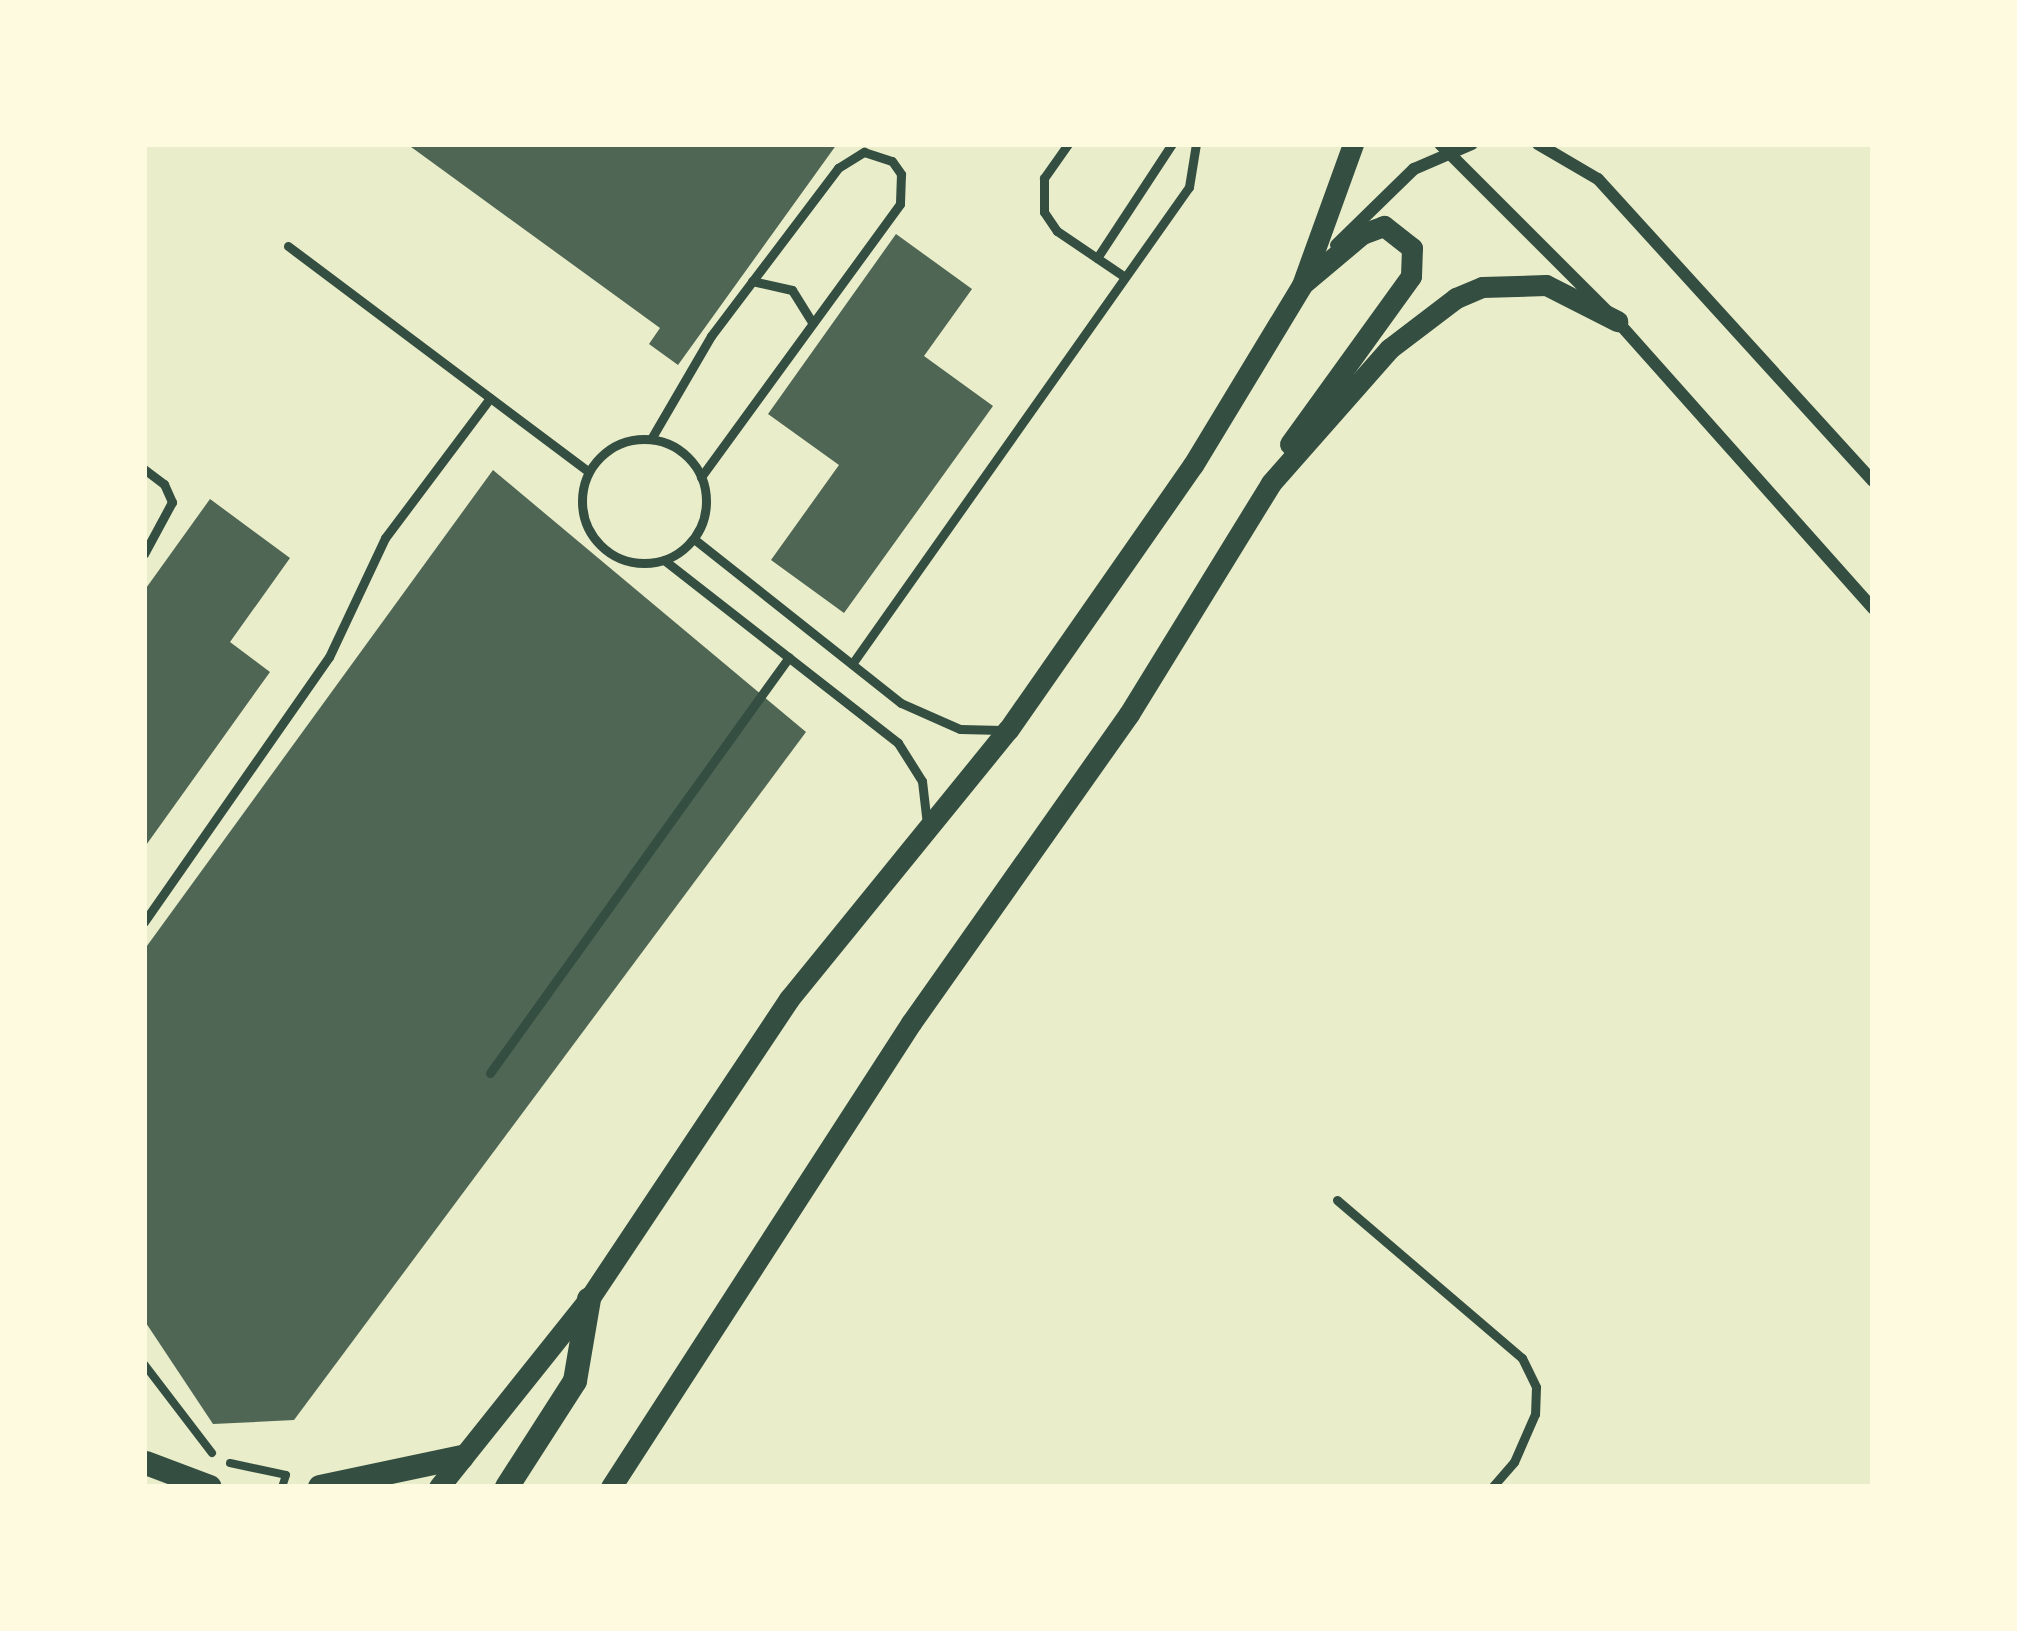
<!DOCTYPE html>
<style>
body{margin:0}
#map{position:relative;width:2017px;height:1631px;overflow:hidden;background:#e9edc9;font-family:"Work Sans",sans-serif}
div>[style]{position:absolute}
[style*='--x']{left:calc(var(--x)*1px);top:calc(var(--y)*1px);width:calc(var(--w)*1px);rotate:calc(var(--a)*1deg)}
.building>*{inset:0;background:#4f6655}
.path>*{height:8px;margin:-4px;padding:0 4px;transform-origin:4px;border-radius:4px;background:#344e41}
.service>*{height:9px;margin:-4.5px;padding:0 4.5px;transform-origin:4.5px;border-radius:4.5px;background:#344e41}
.service>.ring{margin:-4.5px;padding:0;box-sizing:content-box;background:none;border:9px solid #344e41;border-radius:50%}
.minor>*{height:12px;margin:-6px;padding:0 6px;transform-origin:6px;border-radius:6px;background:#344e41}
.tertiary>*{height:21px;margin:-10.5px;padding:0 10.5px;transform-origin:10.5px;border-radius:10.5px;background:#344e41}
.secondary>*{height:24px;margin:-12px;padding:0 12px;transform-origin:12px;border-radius:12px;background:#344e41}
span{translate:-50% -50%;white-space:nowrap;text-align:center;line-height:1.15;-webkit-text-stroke:10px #fefae0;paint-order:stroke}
.frame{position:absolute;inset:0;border:147px solid #fefae0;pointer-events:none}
</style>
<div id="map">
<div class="building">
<i style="clip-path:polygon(407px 144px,837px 144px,678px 365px,649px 344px,660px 328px)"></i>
<i style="clip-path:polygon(896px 234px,972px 289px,924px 356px,993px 406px,844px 613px,771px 560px,839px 465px,768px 414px)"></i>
<i style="clip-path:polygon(493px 470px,806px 732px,294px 1420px,213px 1424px,144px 1320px,144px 950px)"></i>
<i style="clip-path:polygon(210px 499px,290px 558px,230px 642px,270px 672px,144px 848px,144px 591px)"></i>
</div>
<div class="path">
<i style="--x:144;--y:1364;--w:112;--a:52.6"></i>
<i style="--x:230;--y:1463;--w:57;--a:12.1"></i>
<i style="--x:286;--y:1475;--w:13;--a:108"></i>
</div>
<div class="service">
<i style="--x:1068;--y:144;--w:42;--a:125.2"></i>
<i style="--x:1044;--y:178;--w:34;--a:90"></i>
<i style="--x:1044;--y:212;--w:23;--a:56"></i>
<i style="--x:1057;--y:231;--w:78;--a:34.1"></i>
<i style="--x:288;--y:246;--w:375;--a:36.9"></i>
<i style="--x:1097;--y:258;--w:136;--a:-56.7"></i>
<i style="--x:752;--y:281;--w:41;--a:12.7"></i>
<i style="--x:792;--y:290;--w:39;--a:58"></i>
<i class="ring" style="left:582px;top:439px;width:115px;height:115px"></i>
<i style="--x:651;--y:439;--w:119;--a:-59.8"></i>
<i style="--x:711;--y:336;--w:211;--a:-52.9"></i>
<i style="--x:838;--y:168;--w:31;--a:-32"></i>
<i style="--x:864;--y:152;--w:29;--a:18"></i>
<i style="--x:892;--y:161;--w:16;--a:55"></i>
<i style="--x:901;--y:174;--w:30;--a:92"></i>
<i style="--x:900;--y:204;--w:338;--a:126.1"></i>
<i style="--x:144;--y:469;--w:25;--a:37"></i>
<i style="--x:164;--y:484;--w:20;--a:66"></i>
<i style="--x:172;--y:502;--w:59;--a:118.3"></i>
<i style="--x:694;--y:539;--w:264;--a:38.4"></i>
<i style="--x:901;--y:703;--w:64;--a:23.8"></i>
<i style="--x:960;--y:729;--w:42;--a:1.4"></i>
<i style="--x:664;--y:560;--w:297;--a:38"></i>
<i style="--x:898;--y:743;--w:45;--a:57.7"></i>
<i style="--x:922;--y:781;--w:43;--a:83.4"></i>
<i style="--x:852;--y:664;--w:584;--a:-54.76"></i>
<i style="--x:1189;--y:187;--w:44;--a:-80.8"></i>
<i style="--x:144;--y:922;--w:323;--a:-55.1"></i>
<i style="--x:329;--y:657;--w:132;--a:-64.8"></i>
<i style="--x:385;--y:538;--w:175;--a:-53.1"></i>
<i style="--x:490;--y:1073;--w:512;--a:-54.29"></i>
<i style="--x:1337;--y:1200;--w:243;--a:40.5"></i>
<i style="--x:1522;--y:1358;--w:32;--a:64"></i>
<i style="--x:1536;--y:1387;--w:27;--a:92"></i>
<i style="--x:1535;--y:1414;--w:52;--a:113.6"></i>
<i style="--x:1514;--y:1462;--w:33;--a:131"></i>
</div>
<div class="minor">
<i style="--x:1440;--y:144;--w:250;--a:45"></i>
<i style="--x:1617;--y:321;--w:385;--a:48.3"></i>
<i style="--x:1538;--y:144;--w:69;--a:30.3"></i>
<i style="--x:1598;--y:179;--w:408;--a:47.7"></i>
<i style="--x:1336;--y:245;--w:109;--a:-44.3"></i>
<i style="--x:1414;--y:169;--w:63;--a:-23.3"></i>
</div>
<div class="tertiary">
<i style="--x:1290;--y:444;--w:207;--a:-54.2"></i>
<i style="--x:1411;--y:276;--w:28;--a:-88"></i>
<i style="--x:1412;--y:248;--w:36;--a:-142"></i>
<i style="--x:1384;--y:226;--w:23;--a:160"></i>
<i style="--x:1362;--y:234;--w:75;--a:139.9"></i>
<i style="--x:439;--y:1487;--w:241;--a:-51.4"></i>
<i style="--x:589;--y:1299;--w:361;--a:-56.3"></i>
<i style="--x:789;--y:999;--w:347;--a:-50.9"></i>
<i style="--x:1008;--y:730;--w:323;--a:-55.1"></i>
<i style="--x:1193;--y:465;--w:210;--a:-58.8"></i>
<i style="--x:1302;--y:285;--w:150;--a:-70.1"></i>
<i style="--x:611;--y:1487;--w:553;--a:-57.12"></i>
<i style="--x:911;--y:1023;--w:378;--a:-54.8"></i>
<i style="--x:1129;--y:714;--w:271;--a:-58.4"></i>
<i style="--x:1271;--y:483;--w:179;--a:-48.6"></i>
<i style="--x:1389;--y:349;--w:84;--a:-37.3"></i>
<i style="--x:1456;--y:298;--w:28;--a:-23"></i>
<i style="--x:1482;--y:287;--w:64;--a:-1.8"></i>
<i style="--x:1546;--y:285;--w:80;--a:26.9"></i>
</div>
<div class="secondary">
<i style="--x:146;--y:1463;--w:68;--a:20.6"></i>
<i style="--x:320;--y:1487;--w:145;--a:-11.9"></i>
<i style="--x:507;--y:1487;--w:126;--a:-57.3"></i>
<i style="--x:575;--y:1381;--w:83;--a:-80.3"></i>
</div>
<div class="frame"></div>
</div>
